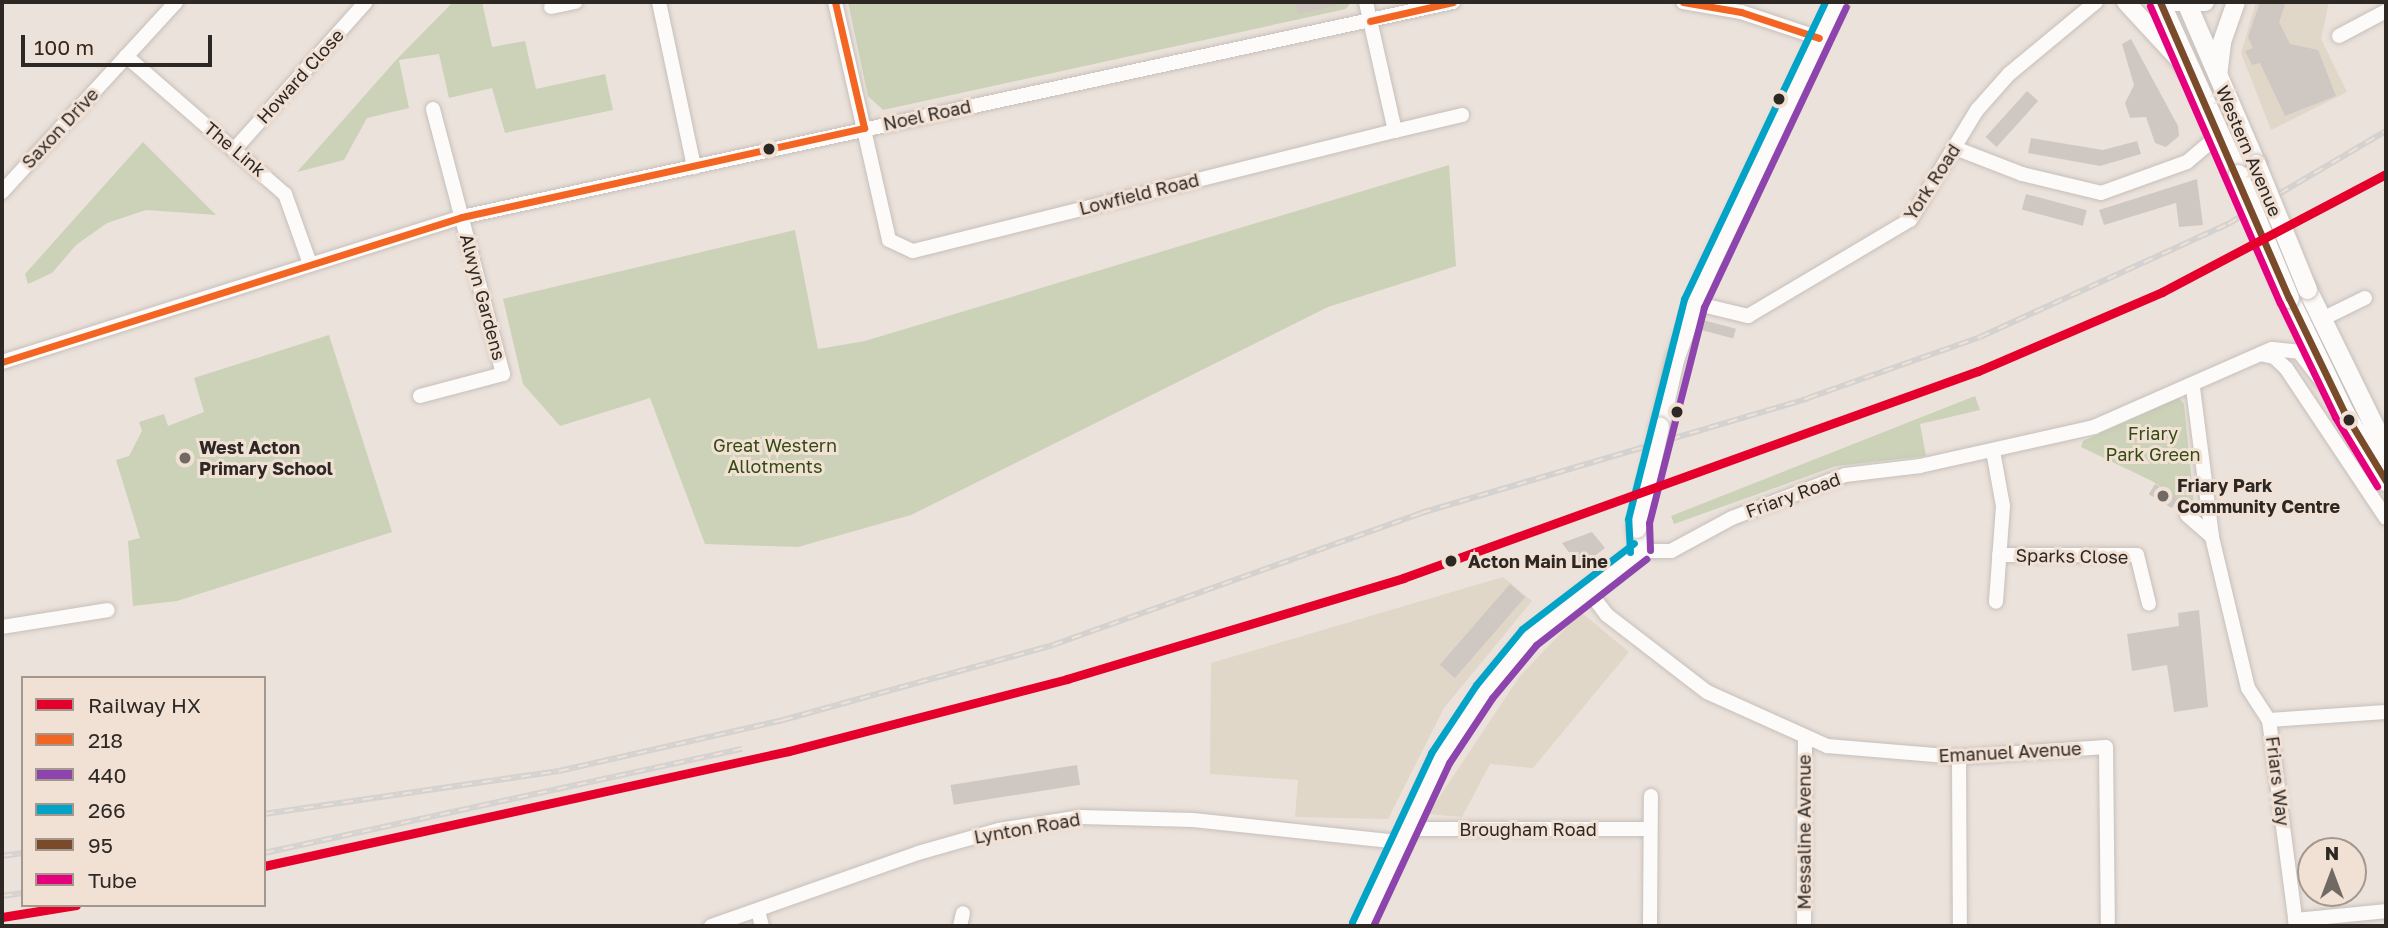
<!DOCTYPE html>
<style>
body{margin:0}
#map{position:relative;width:2388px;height:928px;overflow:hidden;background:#ebe2db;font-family:"Golos Text",sans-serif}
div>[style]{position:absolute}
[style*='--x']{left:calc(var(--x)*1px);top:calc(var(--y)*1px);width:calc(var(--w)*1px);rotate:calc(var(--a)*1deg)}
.commercial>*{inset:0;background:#e0d7c8}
.green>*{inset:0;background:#cbd2b7}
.building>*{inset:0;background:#cfc8c2;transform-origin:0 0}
.roads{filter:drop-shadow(0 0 2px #c6bfba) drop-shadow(0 0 2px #c6bfba)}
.minor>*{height:14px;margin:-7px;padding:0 7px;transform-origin:7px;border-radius:7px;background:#fcfbfa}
.major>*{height:18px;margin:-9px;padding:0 9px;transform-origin:9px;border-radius:9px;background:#fcfbfa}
.highway>*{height:19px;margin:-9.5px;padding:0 9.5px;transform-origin:9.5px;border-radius:9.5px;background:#fcfbfa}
.rail>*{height:6px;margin-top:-3px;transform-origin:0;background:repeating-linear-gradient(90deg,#f1e1d5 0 10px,#d4d2d0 0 20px);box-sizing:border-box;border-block:2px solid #d4d2d0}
.bridges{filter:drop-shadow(0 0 2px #c6bfba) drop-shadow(0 0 2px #c6bfba)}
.major-bridge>*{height:18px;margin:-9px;padding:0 9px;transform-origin:9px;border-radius:9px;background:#fcfbfa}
.highway-bridge>*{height:19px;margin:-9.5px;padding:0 9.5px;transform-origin:9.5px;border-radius:9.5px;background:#fcfbfa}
.bus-1>*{height:7px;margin:-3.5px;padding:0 3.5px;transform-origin:3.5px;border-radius:3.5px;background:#f26522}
.bus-2>*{height:7px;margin:-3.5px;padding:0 3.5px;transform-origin:3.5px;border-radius:3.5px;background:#8e44ad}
.bus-3>*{height:7px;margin:-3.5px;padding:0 3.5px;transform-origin:3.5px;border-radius:3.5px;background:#02a3c6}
.bus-4>*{height:7px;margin:-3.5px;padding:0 3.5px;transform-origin:3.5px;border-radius:3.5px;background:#7a4b2a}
.bus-5>*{height:7px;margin:-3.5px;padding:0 3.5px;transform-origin:3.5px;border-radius:3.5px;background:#e5007d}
.rail-1>*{height:9px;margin:-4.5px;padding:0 4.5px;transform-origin:4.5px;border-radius:4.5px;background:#e4002b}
.dots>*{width:19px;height:19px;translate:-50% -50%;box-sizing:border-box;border:4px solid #f1e1d5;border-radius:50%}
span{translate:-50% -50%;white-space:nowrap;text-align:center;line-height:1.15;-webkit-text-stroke:6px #f1e1d5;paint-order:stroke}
.street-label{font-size:18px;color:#2e2824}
.park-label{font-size:18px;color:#334a11}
.poi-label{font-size:18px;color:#2e2824;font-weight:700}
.left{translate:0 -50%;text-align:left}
.stop-label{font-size:18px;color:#2e2824;font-weight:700}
.frame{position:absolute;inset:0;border:4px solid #2e2824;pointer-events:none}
.legend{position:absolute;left:21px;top:676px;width:245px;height:231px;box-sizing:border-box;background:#f1e1d5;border:2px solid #a3978e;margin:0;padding:9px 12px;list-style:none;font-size:21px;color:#2e2824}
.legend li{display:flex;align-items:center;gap:14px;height:35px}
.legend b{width:35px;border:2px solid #a3978e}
.north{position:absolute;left:2297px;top:837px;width:70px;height:70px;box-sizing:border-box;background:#f1e1d5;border:2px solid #a3978e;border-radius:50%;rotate:0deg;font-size:19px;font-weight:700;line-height:28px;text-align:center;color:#2e2824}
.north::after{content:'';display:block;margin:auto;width:24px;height:32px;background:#706964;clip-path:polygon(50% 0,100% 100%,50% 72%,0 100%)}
.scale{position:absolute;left:21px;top:35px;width:191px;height:32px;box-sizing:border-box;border:4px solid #2e2824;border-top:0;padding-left:9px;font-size:21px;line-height:24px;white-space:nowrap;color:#2e2824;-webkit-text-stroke:5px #f1e1d5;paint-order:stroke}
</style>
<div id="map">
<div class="commercial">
<i style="clip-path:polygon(2256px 2px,2329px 2px,2321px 39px,2347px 92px,2271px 130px,2241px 53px)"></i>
<i style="clip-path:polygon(1503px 577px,1532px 601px,1444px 708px,1388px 819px,1295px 817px,1298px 780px,1210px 774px,1211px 663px)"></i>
<i style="clip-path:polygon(1581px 612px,1629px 652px,1533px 768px,1490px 764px,1462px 817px,1428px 814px,1520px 676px)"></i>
</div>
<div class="green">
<i style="clip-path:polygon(453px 2px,482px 2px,492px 47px,525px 41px,536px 89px,605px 74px,613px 110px,505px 133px,492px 88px,449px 98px,439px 54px,399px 60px,409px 108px,367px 118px,344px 160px,297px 172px,397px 59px)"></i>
<i style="clip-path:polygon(848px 2px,1351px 2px,1346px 9px,883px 110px,868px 96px)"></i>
<i style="clip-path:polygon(143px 142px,216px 215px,146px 210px,107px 223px,76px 245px,52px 273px,28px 284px,25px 274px)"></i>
<i style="clip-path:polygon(1449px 165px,1456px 266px,1328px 307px,911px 515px,798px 547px,705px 544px,650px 398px,560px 426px,523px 384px,503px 299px,795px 230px,818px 349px,865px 341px)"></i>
<i style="clip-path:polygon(329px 335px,392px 532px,177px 601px,133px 606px,128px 541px,140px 538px,116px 460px,129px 456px,142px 431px,139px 422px,164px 414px,168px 426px,204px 412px,194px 378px)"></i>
<i style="clip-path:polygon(1975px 396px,1980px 410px,1920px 424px,1926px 456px,1836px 466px,1674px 524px,1671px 516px)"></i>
<i style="clip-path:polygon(2179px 398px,2184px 404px,2194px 503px,2189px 507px,2152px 481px,2081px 447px,2083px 441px)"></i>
</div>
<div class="building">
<i style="clip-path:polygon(1295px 2px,1336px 2px,1336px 6px,1298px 14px)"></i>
<i style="clip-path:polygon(2260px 2px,2286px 2px,2279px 22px,2290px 44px,2318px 50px,2336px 96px,2285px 116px,2260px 63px,2252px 65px,2245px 51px,2253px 48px,2248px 37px)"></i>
<i style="clip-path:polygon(2131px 39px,2178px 126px,2179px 136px,2166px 147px,2155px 143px,2146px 117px,2130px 118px,2125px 103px,2134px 85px,2122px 44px)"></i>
<i style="left:2027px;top:91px;width:15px;height:62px;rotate:42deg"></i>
<i style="clip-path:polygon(2031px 138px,2103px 150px,2137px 141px,2141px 154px,2100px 166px,2028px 153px)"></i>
<i style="clip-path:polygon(2197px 179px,2203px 225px,2179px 227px,2176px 203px,2104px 225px,2099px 210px)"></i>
<i style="left:2026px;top:194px;width:63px;height:16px;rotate:15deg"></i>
<i style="left:1703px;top:320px;width:34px;height:10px;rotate:15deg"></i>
<i style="left:2155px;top:484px;width:27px;height:12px;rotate:31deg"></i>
<i style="clip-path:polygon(1592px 532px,1605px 548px,1580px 567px,1562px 543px)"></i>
<i style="left:1510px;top:584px;width:20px;height:107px;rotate:41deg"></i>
<i style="clip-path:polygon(2199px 610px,2208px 707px,2174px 712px,2167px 665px,2132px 671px,2127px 634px,2179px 626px,2178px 613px)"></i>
<i style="left:1077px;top:765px;width:20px;height:128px;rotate:81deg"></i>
</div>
<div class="roads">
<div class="minor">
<i style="--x:659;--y:2;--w:169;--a:78"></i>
<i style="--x:835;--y:2;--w:244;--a:77.2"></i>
<i style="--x:889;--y:240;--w:26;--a:25"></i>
<i style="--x:913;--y:251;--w:497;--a:-14"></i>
<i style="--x:1395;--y:131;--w:132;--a:-102.7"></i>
<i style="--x:1683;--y:2;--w:59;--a:9.8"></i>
<i style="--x:1741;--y:12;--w:82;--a:18.4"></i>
<i style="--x:551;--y:7;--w:25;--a:-12"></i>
<i style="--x:2339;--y:36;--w:53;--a:-28"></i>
<i style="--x:126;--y:56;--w:211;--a:41"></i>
<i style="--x:285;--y:194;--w:74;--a:70.3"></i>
<i style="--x:1395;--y:131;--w:69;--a:-13.4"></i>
<i style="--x:1955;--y:148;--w:72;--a:21.2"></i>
<i style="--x:2022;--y:174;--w:81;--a:13.5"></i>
<i style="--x:2101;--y:193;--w:91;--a:-19.8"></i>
<i style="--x:2187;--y:162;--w:43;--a:-40.3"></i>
<i style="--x:234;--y:150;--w:198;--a:-48.3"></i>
<i style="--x:2;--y:192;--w:258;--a:-47.5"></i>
<i style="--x:1694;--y:303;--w:56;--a:13.5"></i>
<i style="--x:1748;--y:316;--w:188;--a:-30.7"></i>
<i style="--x:1910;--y:220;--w:129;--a:-58.7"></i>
<i style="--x:1977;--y:110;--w:48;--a:-48.4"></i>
<i style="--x:2009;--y:74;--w:113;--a:-39.6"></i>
<i style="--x:2320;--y:320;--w:50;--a:-26.1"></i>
<i style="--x:2260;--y:354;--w:14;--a:12"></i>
<i style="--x:2274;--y:357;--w:16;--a:43"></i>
<i style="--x:2286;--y:368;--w:180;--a:56.3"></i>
<i style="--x:2;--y:362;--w:482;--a:-17.5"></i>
<i style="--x:462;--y:217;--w:1014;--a:-12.24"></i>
<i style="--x:2193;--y:388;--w:150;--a:82.7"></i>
<i style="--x:2212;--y:537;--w:155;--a:76.6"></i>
<i style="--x:2248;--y:688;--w:38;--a:57"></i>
<i style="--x:2269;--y:720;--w:117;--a:-3.9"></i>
<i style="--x:420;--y:396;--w:86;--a:-14.8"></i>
<i style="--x:503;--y:374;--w:274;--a:-104.8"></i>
<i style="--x:1993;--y:451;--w:56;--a:79.7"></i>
<i style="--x:2003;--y:506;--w:96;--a:94.2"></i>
<i style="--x:2187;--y:515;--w:33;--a:41"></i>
<i style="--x:1640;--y:551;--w:31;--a:0"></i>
<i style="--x:1671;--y:551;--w:69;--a:-28.4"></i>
<i style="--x:1732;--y:518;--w:121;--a:-20.8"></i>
<i style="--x:1845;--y:475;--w:76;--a:-6.8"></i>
<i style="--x:1920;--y:466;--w:178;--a:-12.6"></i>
<i style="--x:2094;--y:427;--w:194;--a:-23.7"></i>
<i style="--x:2272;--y:349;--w:27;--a:6"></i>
<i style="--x:2299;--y:352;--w:39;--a:52"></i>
<i style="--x:1999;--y:555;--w:138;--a:0"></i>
<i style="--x:2137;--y:555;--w:50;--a:76.2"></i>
<i style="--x:1588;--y:590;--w:31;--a:53"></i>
<i style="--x:1607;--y:615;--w:126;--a:37.6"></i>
<i style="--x:1707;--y:692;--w:132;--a:24.2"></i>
<i style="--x:1827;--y:746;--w:132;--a:4.8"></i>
<i style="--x:1959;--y:757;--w:147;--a:-3.9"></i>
<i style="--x:2106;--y:747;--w:179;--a:89.4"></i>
<i style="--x:2;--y:627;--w:107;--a:-9.1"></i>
<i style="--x:2269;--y:720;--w:208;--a:82.5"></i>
<i style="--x:1959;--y:757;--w:169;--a:89.7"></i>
<i style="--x:1405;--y:829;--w:245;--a:0"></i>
<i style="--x:758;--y:911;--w:16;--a:75"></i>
<i style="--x:2295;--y:920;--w:91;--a:-5.6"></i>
<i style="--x:711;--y:926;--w:219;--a:-19.4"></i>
<i style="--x:918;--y:853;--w:84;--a:-15.9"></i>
<i style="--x:999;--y:830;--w:83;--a:-9"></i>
<i style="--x:1081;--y:817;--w:112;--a:1.5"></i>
<i style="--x:1193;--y:820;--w:206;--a:6.1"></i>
<i style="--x:960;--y:926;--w:13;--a:-77"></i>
<i style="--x:1650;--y:926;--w:130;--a:-89.6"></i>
<i style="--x:1804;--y:926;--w:187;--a:-89.7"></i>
</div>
<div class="major">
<i style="--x:2126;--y:2;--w:91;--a:47.2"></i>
<i style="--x:2161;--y:2;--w:44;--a:0"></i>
<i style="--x:2218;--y:76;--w:34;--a:-83"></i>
<i style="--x:2222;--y:42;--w:42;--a:-70.7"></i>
<i style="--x:1660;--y:427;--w:69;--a:-77.4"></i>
<i style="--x:1675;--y:360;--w:94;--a:-70"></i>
<i style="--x:1707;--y:272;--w:300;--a:-64.3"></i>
<i style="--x:1362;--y:926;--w:185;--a:-65.1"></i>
<i style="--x:1440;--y:758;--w:79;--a:-56.3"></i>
<i style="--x:1484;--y:692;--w:71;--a:-50.7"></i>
<i style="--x:1529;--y:637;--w:140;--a:-37.8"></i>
<i style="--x:1640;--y:551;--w:22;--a:-98"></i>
</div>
<div class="highway">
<i style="--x:2160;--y:2;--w:189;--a:65.6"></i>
<i style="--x:2186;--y:2;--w:176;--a:66.6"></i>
<i style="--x:2307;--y:289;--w:179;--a:63.9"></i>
<i style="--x:2289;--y:298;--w:127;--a:64.2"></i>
<i style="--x:2344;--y:412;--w:81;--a:58.7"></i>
</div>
</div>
<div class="rail">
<i style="--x:264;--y:814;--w:298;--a:-8.3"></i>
<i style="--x:559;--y:771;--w:230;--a:-12.8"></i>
<i style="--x:783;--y:720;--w:280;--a:-15.5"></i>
<i style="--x:1053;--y:645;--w:391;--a:-19.7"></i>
<i style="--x:1421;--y:513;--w:404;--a:-16.5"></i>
<i style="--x:1808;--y:398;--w:182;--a:-19.5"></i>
<i style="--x:1980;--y:337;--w:273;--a:-24.5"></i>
<i style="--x:2228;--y:224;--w:183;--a:-30.5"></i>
<i style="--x:264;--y:853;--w:489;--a:-12.3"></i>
<i style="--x:2;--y:856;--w:21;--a:-8"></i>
<i style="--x:2;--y:896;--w:21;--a:-8"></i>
</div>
<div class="bridges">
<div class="major-bridge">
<i style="--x:1637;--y:529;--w:105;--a:-77.3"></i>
</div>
<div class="highway-bridge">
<i style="--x:2256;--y:164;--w:135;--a:67.8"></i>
<i style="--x:2238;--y:174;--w:134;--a:67.6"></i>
</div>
</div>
<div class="bus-1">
<i style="--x:835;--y:2;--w:129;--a:77"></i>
<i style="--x:1683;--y:2;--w:59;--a:9.8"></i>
<i style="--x:1741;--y:12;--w:82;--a:18.4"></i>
<i style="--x:1370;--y:21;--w:85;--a:-12.9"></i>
<i style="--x:2;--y:362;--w:482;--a:-17.5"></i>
<i style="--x:462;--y:217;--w:412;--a:-12.5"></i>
</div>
<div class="bus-2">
<i style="--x:1650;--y:550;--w:27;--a:-92"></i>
<i style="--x:1649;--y:523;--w:223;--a:-75.7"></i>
<i style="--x:1704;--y:307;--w:332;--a:-64.7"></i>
<i style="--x:1373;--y:926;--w:180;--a:-65"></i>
<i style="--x:1449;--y:763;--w:78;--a:-56.5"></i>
<i style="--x:1492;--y:698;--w:69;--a:-50.3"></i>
<i style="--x:1536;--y:645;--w:140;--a:-38"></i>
</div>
<div class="bus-3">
<i style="--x:1630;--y:552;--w:33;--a:-93"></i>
<i style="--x:1628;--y:519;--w:227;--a:-75.7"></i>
<i style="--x:1684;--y:299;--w:329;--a:-64.6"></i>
<i style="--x:1352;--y:922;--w:187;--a:-64.9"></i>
<i style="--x:1431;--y:753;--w:82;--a:-56.5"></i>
<i style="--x:1476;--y:685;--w:72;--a:-50.6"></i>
<i style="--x:1522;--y:629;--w:141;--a:-37.5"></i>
</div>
<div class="bus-4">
<i style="--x:2160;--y:2;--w:323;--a:66.5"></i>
<i style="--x:2289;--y:298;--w:127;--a:64.2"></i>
<i style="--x:2344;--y:412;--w:81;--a:58.7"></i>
</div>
<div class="bus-5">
<i style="--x:2150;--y:6;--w:324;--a:66.4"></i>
<i style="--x:2280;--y:303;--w:127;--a:64.2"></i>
<i style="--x:2335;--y:417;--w:81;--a:58.7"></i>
</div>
<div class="rail-1">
<i style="--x:264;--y:866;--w:537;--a:-12.36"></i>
<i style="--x:789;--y:751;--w:287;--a:-14.5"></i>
<i style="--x:1067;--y:679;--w:351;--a:-16.7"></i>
<i style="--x:1403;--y:578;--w:611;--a:-19.8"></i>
<i style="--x:1978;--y:371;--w:200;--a:-23.2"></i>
<i style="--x:2162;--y:292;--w:253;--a:-27.8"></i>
<i style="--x:2;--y:917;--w:75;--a:-9.2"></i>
</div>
<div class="dots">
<i style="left:1779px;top:99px;background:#2e2824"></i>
<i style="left:769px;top:149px;background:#2e2824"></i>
<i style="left:1677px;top:412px;background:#2e2824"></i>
<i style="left:2349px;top:420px;background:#2e2824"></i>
<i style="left:185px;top:458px;background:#706964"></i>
<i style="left:2163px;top:496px;background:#706964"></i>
<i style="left:1451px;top:561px;background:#2e2824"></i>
</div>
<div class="street-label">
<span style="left:300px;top:76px;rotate:-48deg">Howard Close</span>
<span style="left:927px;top:115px;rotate:-12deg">Noel Road</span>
<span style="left:60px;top:128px;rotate:-47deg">Saxon Drive</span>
<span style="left:235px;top:149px;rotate:40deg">The Link</span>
<span style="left:2249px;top:151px;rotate:67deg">Western Avenue</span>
<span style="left:1932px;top:182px;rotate:-57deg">York Road</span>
<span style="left:1139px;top:194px;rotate:-14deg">Lowfield Road</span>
<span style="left:483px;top:297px;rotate:75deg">Alwyn Gardens</span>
<span style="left:1793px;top:495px;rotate:-20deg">Friary Road</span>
<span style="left:2072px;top:556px;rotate:1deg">Sparks Close</span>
<span style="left:2010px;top:752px;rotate:-3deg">Emanuel Avenue</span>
<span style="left:2278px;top:781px;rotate:83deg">Friars Way</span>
<span style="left:1027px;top:828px;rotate:-10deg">Lynton Road</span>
<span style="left:1528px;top:829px">Brougham Road</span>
<span style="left:1804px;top:832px;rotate:-90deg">Messaline Avenue</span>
</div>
<div class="park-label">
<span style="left:2153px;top:444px">Friary<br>Park Green</span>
<span style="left:775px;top:456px">Great Western<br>Allotments</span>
</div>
<div class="poi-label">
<span class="left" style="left:199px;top:458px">West Acton<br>Primary School</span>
<span class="left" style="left:2177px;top:496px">Friary Park<br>Community Centre</span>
</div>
<div class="stop-label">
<span class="left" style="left:1468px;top:561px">Acton Main Line</span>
</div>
<div class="frame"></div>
<ul class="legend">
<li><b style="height:9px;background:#e4002b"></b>Railway HX</li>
<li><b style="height:9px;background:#f26522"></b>218</li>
<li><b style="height:9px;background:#8e44ad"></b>440</li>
<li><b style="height:9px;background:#02a3c6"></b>266</li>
<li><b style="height:9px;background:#7a4b2a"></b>95</li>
<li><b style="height:9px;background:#e5007d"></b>Tube</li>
</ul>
<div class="north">N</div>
<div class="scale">100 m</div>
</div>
